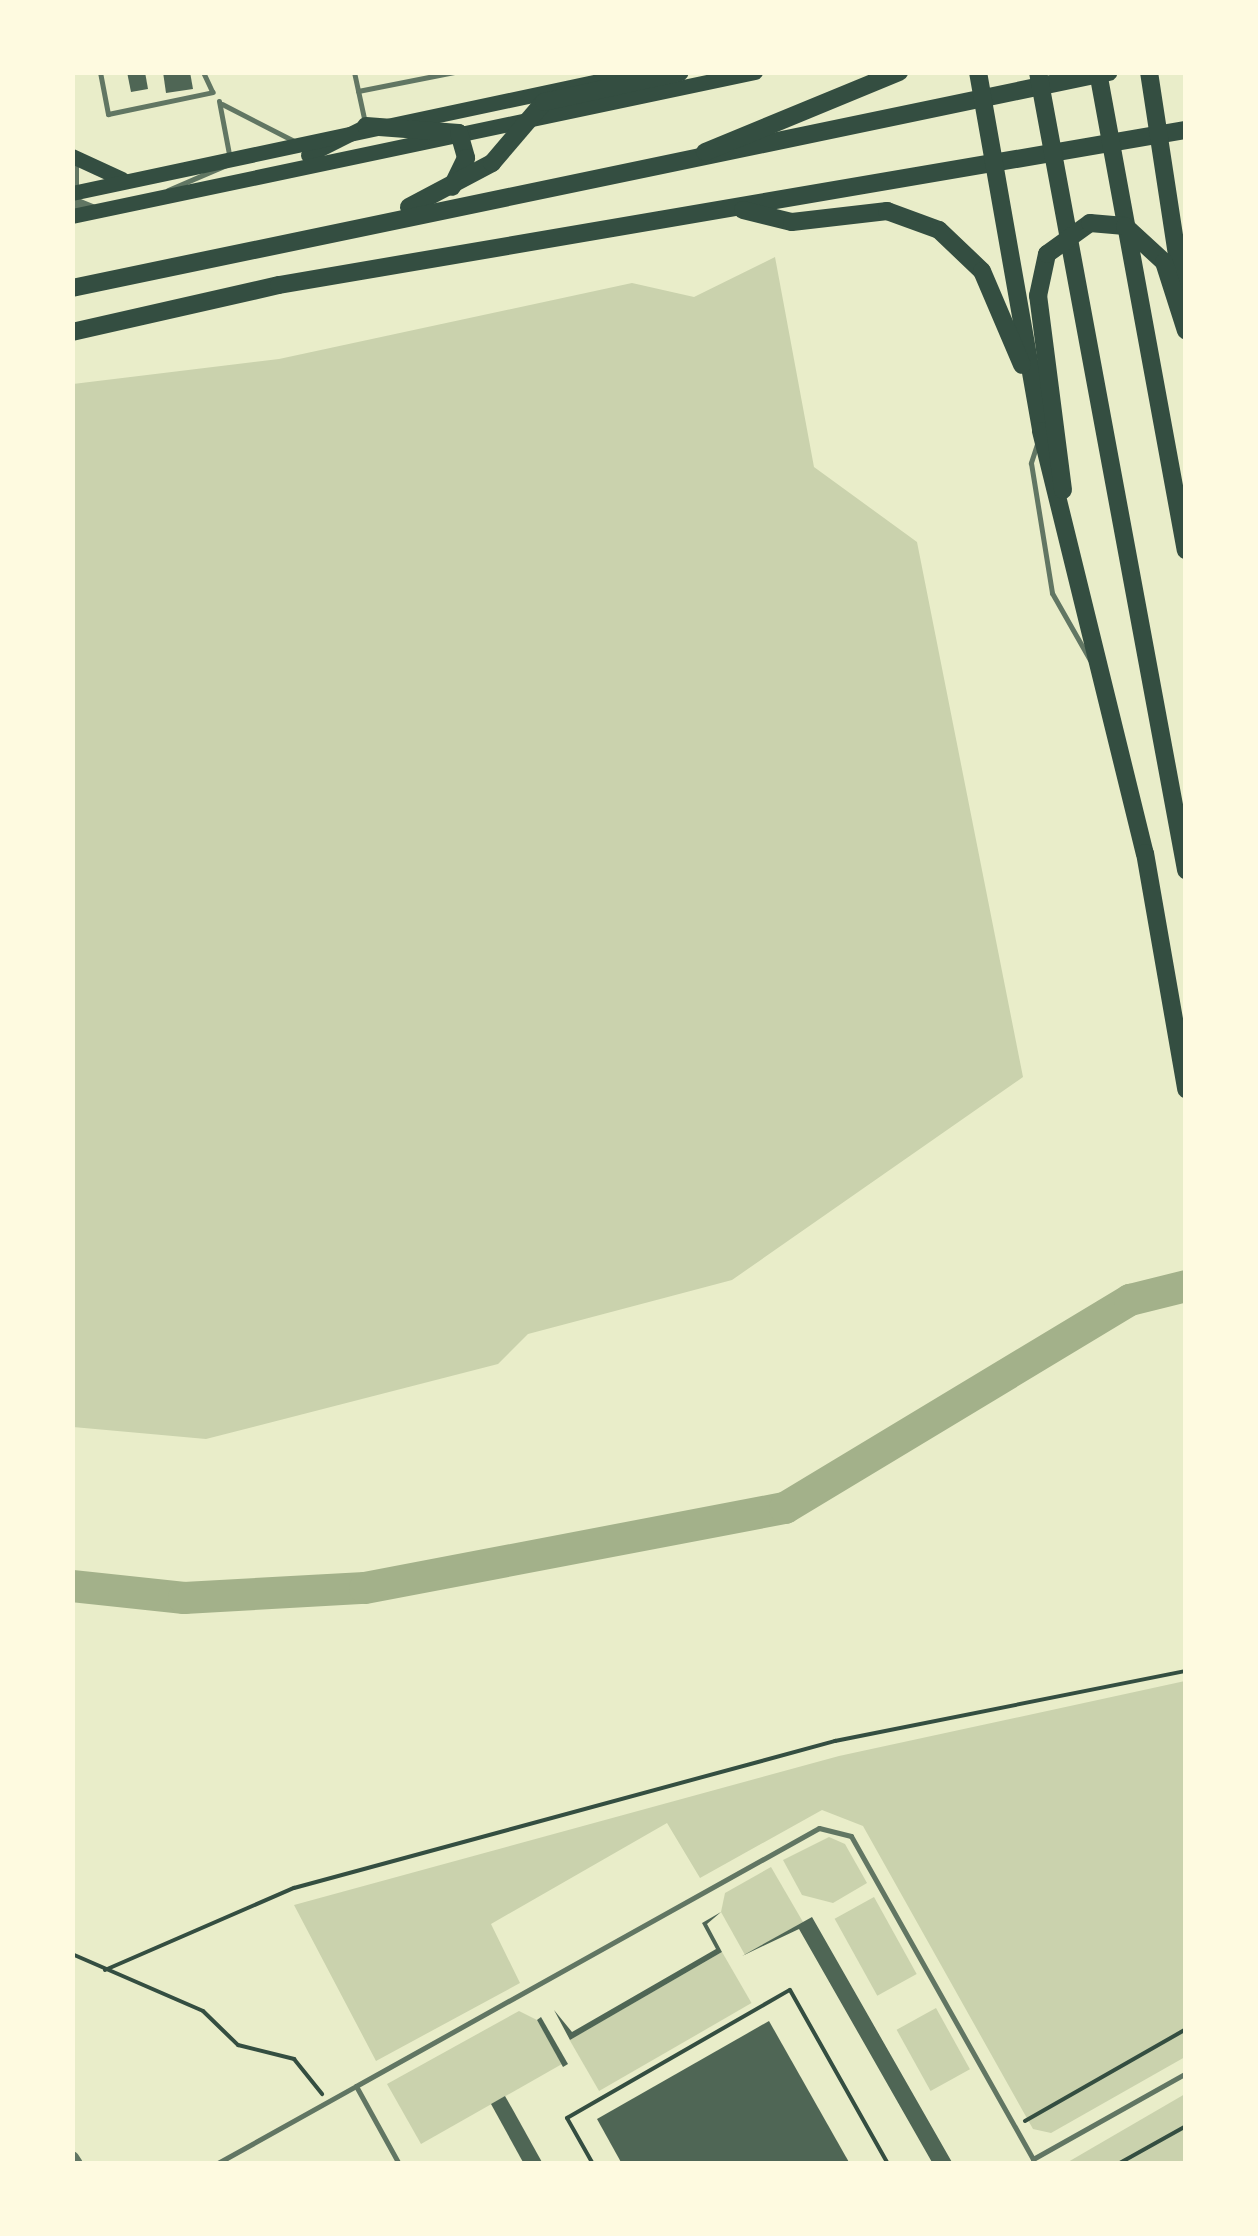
<!DOCTYPE html>
<style>
body{margin:0}
#map{position:relative;width:1258px;height:2236px;overflow:hidden;background:#e9edc9;font-family:"DejaVu Sans",sans-serif}
div>[style]{position:absolute}
[style*='--x']{left:calc(var(--x)*1px);top:calc(var(--y)*1px);width:calc(var(--w)*1px);rotate:calc(var(--a)*1deg)}
.green>*{inset:0;background:#cad2ad;transform-origin:0 0}
.river>*{height:32px;margin:-16px;padding:0 16px;transform-origin:16px;border-radius:16px;background:#a3b18a}
.building>*{inset:0;background:#4f6655}
.path>*{height:4px;margin:-2px;padding:0 2px;transform-origin:2px;border-radius:2px;background:#344e41}
.service>*{height:5px;margin:-2.5px;padding:0 2.5px;transform-origin:2.5px;border-radius:2.5px;background:#617663}
.tertiary>*{height:14px;margin:-7px;padding:0 7px;transform-origin:7px;border-radius:7px;background:#617663}
.secondary>*{height:15px;margin:-7.5px;padding:0 7.5px;transform-origin:7.5px;border-radius:7.5px;background:#344e41}
.primary>*{height:18px;margin:-9px;padding:0 9px;transform-origin:9px;border-radius:9px;background:#344e41}
.trunk>*{height:18px;margin:-9px;padding:0 9px;transform-origin:9px;border-radius:9px;background:#344e41}
span{translate:-50% -50%;white-space:nowrap;text-align:center;line-height:1.15;-webkit-text-stroke:8px #fefae0;paint-order:stroke}
.frame{position:absolute;inset:0;border:75px solid #fefae0;pointer-events:none}
</style>
<div id="map">
<div class="green">
<i style="clip-path:polygon(775px 257px,814px 467px,917px 542px,1023px 1077px,732px 1280px,528px 1334px,498px 1364px,206px 1439px,73px 1427px,73px 384px,279px 359px,632px 283px,694px 297px)"></i>
<i style="clip-path:polygon(1185px 1681px,1185px 2057px,1051px 2133px,1033px 2129px,863px 1826px,822px 1810px,700px 1878px,667px 1823px,491px 1924px,520px 1983px,376px 2061px,294px 1905px,839px 1756px)"></i>
<i style="clip-path:polygon(829px 1837px,845px 1844px,867px 1883px,833px 1903px,802px 1895px,783px 1860px)"></i>
<i style="clip-path:polygon(771px 1867px,803px 1922px,745px 1955px,721px 1912px,725px 1893px)"></i>
<i style="left:874px;top:1897px;width:88px;height:45px;rotate:61deg"></i>
<i style="left:722px;top:1952px;width:59px;height:176px;rotate:60deg"></i>
<i style="left:936px;top:2008px;width:70px;height:45px;rotate:61deg"></i>
<i style="clip-path:polygon(519px 2011px,537px 2020px,562px 2064px,421px 2144px,387px 2084px)"></i>
<i style="clip-path:polygon(1185px 2094px,1185px 2163px,1068px 2164px,1068px 2162px)"></i>
</div>
<div class="river">
<i style="--x:72;--y:1586;--w:113;--a:6.1"></i>
<i style="--x:184;--y:1598;--w:181;--a:-3.2"></i>
<i style="--x:365;--y:1588;--w:428;--a:-10.8"></i>
<i style="--x:785;--y:1508;--w:403;--a:-31.1"></i>
<i style="--x:1130;--y:1300;--w:58;--a:-14"></i>
</div>
<div class="building">
<i style="clip-path:polygon(127px 72px,145px 72px,148px 89px,131px 92px)"></i>
<i style="clip-path:polygon(163px 72px,190px 72px,193px 89px,166px 93px)"></i>
<i style="clip-path:polygon(721px 1912px,707px 1924px,722px 1952px,570px 2040px,554px 2010px,572px 2032px,716px 1949px,702px 1923px)"></i>
<i style="clip-path:polygon(812px 1917px,820px 1931px,953px 2164px,933px 2164px,799px 1929px,742px 1956px)"></i>
<i style="clip-path:polygon(541px 2017px,568px 2064px,563px 2067px,537px 2020px)"></i>
<i style="clip-path:polygon(769px 2021px,850px 2164px,622px 2164px,597px 2119px)"></i>
<i style="clip-path:polygon(505px 2096px,513px 2110px,543px 2164px,524px 2164px,491px 2104px)"></i>
</div>
<div class="path">
<i style="--x:72;--y:1954;--w:143;--a:23.5"></i>
<i style="--x:203;--y:2011;--w:49;--a:44.2"></i>
<i style="--x:238;--y:2045;--w:58;--a:14"></i>
<i style="--x:294;--y:2059;--w:45;--a:51.3"></i>
<i style="--x:105;--y:1970;--w:206;--a:-23.5"></i>
<i style="--x:294;--y:1888;--w:561;--a:-15.2"></i>
<i style="--x:835;--y:1741;--w:358;--a:-11.3"></i>
<i style="--x:1025;--y:2121;--w:185;--a:-29.7"></i>
<i style="--x:593;--y:2164;--w:53;--a:-119.5"></i>
<i style="--x:567;--y:2118;--w:257;--a:-29.9"></i>
<i style="--x:790;--y:1990;--w:200;--a:60.6"></i>
<i style="--x:1118;--y:2164;--w:78;--a:-29.2"></i>
</div>
<div class="service">
<i style="--x:100;--y:72;--w:43;--a:79.2"></i>
<i style="--x:108;--y:114;--w:107;--a:-11.8"></i>
<i style="--x:203;--y:72;--w:21;--a:65"></i>
<i style="--x:354;--y:72;--w:52;--a:77.8"></i>
<i style="--x:358;--y:91;--w:98;--a:-11.2"></i>
<i style="--x:219;--y:101;--w:54;--a:79.3"></i>
<i style="--x:222;--y:104;--w:81;--a:27.2"></i>
<i style="--x:168;--y:190;--w:63;--a:-23.3"></i>
<i style="--x:1037;--y:444;--w:20;--a:108"></i>
<i style="--x:1031;--y:463;--w:132;--a:80.8"></i>
<i style="--x:1052;--y:593;--w:77;--a:60.4"></i>
<i style="--x:356;--y:2086;--w:530;--a:-29.13"></i>
<i style="--x:819;--y:1828;--w:33;--a:14"></i>
<i style="--x:851;--y:1836;--w:371;--a:60.6"></i>
<i style="--x:1033;--y:2159;--w:176;--a:-29.3"></i>
<i style="--x:216;--y:2164;--w:160;--a:-29.1"></i>
<i style="--x:356;--y:2086;--w:89;--a:61.1"></i>
</div>
<div class="tertiary">
<i style="--x:72;--y:167;--w:36;--a:90"></i>
<i style="--x:72;--y:203;--w:22;--a:22"></i>
<i style="--x:72;--y:2158;--w:7;--a:56"></i>
</div>
<div class="secondary">
<i style="--x:308;--y:155;--w:65;--a:-26.6"></i>
<i style="--x:72;--y:156;--w:55;--a:24.7"></i>
<i style="--x:72;--y:193;--w:562;--a:-12.01"></i>
<i style="--x:72;--y:216;--w:698;--a:-11.91"></i>
</div>
<div class="primary">
<i style="--x:366;--y:126;--w:93;--a:4.3"></i>
<i style="--x:459;--y:133;--w:26;--a:74"></i>
<i style="--x:466;--y:158;--w:32;--a:116"></i>
<i style="--x:409;--y:207;--w:94;--a:-27.9"></i>
<i style="--x:492;--y:163;--w:80;--a:-49.6"></i>
<i style="--x:544;--y:102;--w:139;--a:-12.4"></i>
<i style="--x:72;--y:288;--w:1059;--a:-11.77"></i>
<i style="--x:72;--y:332;--w:212;--a:-12.8"></i>
<i style="--x:279;--y:285;--w:920;--a:-9.7"></i>
</div>
<div class="trunk">
<i style="--x:978;--y:72;--w:364;--a:80"></i>
<i style="--x:1041;--y:431;--w:435;--a:76.2"></i>
<i style="--x:1145;--y:853;--w:240;--a:80.1"></i>
<i style="--x:1038;--y:72;--w:812;--a:79.49"></i>
<i style="--x:1098;--y:72;--w:486;--a:79.6"></i>
<i style="--x:1149;--y:72;--w:218;--a:81.3"></i>
<i style="--x:705;--y:152;--w:210;--a:-22.4"></i>
<i style="--x:743;--y:210;--w:50;--a:13.8"></i>
<i style="--x:792;--y:222;--w:96;--a:-6.6"></i>
<i style="--x:887;--y:211;--w:55;--a:20.1"></i>
<i style="--x:939;--y:230;--w:59;--a:43.6"></i>
<i style="--x:982;--y:271;--w:102;--a:66.9"></i>
<i style="--x:1063;--y:490;--w:196;--a:-97.3"></i>
<i style="--x:1038;--y:296;--w:43;--a:-77.9"></i>
<i style="--x:1047;--y:254;--w:53;--a:-35.8"></i>
<i style="--x:1090;--y:223;--w:35;--a:5"></i>
<i style="--x:1125;--y:226;--w:53;--a:42.7"></i>
<i style="--x:1164;--y:262;--w:72;--a:72.3"></i>
</div>
<div class="frame"></div>
</div>
